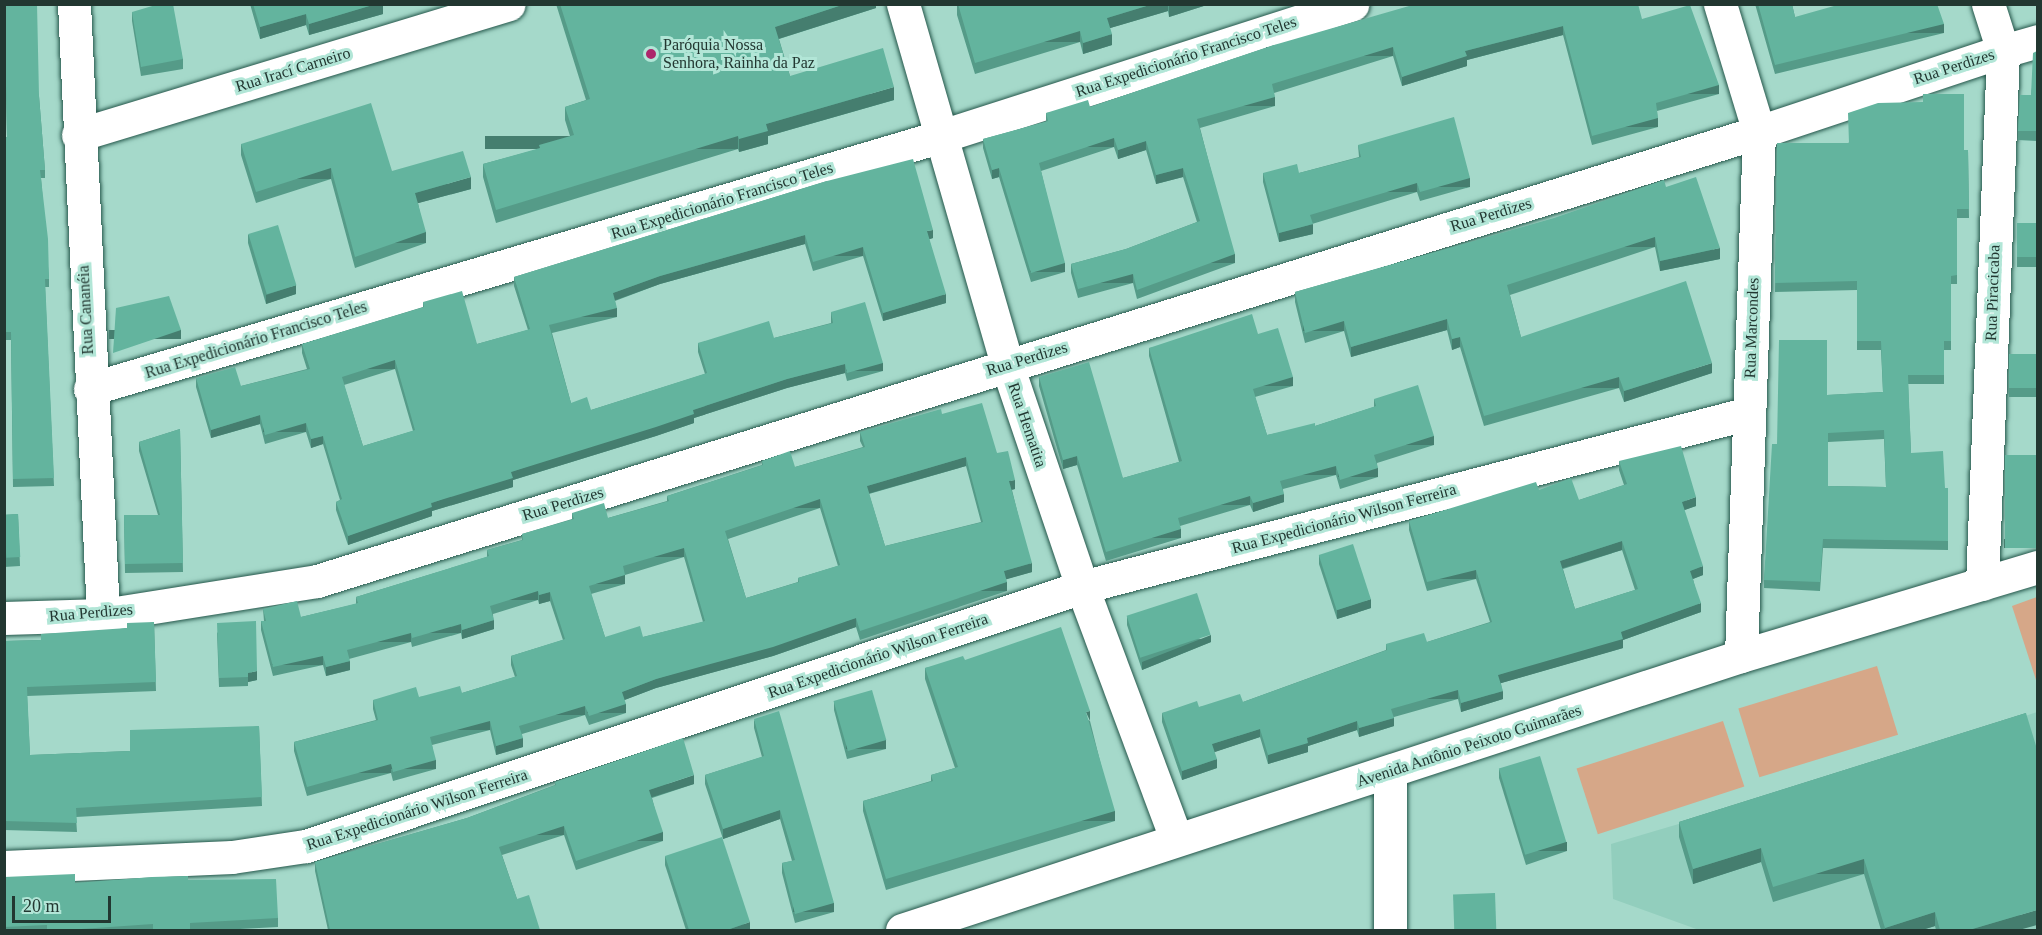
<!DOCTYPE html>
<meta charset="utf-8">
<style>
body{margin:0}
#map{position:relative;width:2042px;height:935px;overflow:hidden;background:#a5d9ca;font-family:Georgia,serif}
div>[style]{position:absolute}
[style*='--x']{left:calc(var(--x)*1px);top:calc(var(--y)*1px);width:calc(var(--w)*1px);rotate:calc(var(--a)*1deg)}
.built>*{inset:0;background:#92cebd}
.green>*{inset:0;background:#d6a788;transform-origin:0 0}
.roads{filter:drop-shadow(0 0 2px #25574b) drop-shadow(0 0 2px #25574b)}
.minor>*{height:33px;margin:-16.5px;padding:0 16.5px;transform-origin:16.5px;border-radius:16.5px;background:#fff}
.tertiary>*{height:33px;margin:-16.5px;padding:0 16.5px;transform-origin:16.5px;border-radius:16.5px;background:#fff}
.wall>*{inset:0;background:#559b88;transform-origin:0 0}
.shaded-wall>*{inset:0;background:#457e6f;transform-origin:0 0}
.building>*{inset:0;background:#63b49e;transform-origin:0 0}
.dots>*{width:16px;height:16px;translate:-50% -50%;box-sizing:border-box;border:3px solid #b2e6d7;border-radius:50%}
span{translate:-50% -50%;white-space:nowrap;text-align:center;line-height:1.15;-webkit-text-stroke:6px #b2e6d7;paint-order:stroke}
.poi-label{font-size:16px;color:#223731}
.left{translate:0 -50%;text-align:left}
.street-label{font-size:16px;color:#223731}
.frame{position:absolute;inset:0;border:6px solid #223731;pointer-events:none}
.scale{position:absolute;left:12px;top:896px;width:99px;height:27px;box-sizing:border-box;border:3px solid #223731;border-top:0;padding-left:8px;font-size:18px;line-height:21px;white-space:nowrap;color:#223731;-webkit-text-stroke:4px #b2e6d7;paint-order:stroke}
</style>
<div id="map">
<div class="built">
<i style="clip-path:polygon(2037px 712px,2037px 930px,1699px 930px,1613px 899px,1611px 844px,1918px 753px)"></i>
</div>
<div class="green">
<i style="clip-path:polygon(2037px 597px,2038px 597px,2037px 683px,2012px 606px)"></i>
<i style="left:1877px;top:666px;width:72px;height:145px;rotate:73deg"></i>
<i style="left:1723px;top:721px;width:69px;height:154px;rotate:72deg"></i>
</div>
<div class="roads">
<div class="minor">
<i style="--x:74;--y:4;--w:612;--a:87.28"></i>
<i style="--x:903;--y:4;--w:376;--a:73.9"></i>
<i style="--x:1007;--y:365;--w:234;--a:71.3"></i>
<i style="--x:1082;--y:587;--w:268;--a:69.5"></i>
<i style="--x:1720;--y:4;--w:134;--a:73.1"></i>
<i style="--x:1759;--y:132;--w:524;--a:91.97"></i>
<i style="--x:78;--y:135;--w:450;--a:-16.9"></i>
<i style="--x:90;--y:389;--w:889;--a:-16.54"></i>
<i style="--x:942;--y:136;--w:431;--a:-17.8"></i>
<i style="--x:4;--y:618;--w:99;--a:-1.7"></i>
<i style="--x:103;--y:615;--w:217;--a:-9"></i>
<i style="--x:317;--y:581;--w:1510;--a:-17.3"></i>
<i style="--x:1759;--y:132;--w:257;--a:-18.4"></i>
<i style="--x:2003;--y:51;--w:49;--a:-107.7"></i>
<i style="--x:4;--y:867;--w:228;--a:-2.5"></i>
<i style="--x:232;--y:857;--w:75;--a:-8.5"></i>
<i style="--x:306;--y:846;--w:818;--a:-18.46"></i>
<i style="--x:1082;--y:587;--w:689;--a:-14.62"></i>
</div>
<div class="tertiary">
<i style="--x:1982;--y:584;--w:533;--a:-87.74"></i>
<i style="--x:2003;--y:51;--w:36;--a:-16"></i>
<i style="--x:902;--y:930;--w:883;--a:-18.09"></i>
<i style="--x:1741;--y:656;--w:310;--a:-16.7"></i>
<i style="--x:1390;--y:930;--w:158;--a:-90"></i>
</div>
</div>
<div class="wall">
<i style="clip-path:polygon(4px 4px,39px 96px,45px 170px,45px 178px,41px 178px,49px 279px,49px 287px,45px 287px,54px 486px,13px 487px,11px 340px,4px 340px,4px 138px,7px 137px,6px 94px,4px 94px)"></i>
<i style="clip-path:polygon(250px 4px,383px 4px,383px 14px,309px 35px,306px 25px,260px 39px)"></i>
<i style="clip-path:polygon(556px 4px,876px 4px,876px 8px,779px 39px,790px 76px,894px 100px,768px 136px,768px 144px,739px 152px,738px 149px,496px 223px,483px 177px,483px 164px,539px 149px,539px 145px,570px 136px,565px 120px,565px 107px,586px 100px)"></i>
<i style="clip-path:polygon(957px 4px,1210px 4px,1169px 17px,1168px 11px,1110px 28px,1112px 45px,1083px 54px,1080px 42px,975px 74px,957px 15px)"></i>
<i style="clip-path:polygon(1755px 4px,1792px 4px,1795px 17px,1944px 33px,1775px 74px)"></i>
<i style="clip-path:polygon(132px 12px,183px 59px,183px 69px,141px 76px,132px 21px)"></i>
<i style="clip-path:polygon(1642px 19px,1719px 94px,1657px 111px,1658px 127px,1592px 145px,1563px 35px,1467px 60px,1467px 66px,1402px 86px,1393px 56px,1274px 93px,1275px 106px,1200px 128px,1235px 263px,1137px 299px,1133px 283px,1078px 298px,1071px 273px,1071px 264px,1126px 249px,1197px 222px,1183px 177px,1156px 184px,1146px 150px,1118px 159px,1114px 147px,1041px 171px,1065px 272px,1031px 282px,999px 177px,992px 179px,983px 148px,983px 139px,1046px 122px,1046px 113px,1090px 107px,1274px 45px)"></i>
<i style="clip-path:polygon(2037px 51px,2037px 141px,2018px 140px,2020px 95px,2031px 95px)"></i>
<i style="clip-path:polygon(evenodd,1923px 102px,1964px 150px,1968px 150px,1969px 218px,1957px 218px,1957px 284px,1951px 284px,1951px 350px,1944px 350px,1944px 384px,1908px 384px,1911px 453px,1945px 488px,1948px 488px,1948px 550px,1823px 548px,1820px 591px,1764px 588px,1764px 580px,1777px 444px,1827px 395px,1883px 392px,1881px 350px,1857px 350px,1857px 290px,1775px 292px,1777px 143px,1848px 143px,1923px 102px,1884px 439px,1886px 487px,1828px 486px,1828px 442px,1884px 439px)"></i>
<i style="clip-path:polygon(241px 144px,392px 171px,471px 189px,418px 203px,426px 243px,355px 268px,331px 179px,256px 203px,241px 155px)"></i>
<i style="clip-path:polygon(1358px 145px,1470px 187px,1420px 201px,1417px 192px,1312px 224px,1313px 234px,1279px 242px,1263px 182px,1263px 173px,1299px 173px,1359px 157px)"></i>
<i style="clip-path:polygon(evenodd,827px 181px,933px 238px,929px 239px,946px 303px,883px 321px,863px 256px,813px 271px,805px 244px,660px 284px,615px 301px,617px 317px,552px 333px,571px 403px,591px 410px,705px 374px,698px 352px,698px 343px,774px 338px,831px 323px,831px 312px,883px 371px,847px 381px,845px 373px,787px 388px,694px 418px,694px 423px,656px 436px,513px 480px,513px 487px,432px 511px,432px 516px,348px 545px,336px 510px,336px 502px,340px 500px,323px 444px,311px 448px,306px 432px,265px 444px,260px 424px,211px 438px,196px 387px,196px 378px,241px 386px,307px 369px,302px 353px,302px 344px,423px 307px,423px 302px,477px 344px,528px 330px,514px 286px,514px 277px,827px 181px,395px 369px,413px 431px,363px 446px,344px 385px,395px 369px)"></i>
<i style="clip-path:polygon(1666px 187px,1720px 259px,1660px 271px,1655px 247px,1510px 295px,1521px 337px,1712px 373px,1624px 402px,1619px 388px,1484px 426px,1460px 347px,1452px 350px,1447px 330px,1351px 357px,1344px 331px,1305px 343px,1295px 302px,1295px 292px)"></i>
<i style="left:2017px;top:223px;width:20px;height:44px"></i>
<i style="clip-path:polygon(248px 234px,296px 294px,266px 304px,248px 243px)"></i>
<i style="clip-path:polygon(1258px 334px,1293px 386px,1255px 397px,1267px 435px,1315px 426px,1374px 407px,1374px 399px,1434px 445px,1377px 463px,1378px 477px,1340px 489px,1336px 475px,1283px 489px,1284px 502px,1253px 512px,1250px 505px,1180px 526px,1181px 538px,1106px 561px,1077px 465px,1063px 469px,1039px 386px,1039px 377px,1123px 478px,1179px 462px,1149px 356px,1149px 348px)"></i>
<i style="left:2009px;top:354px;width:28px;height:43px"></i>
<i style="clip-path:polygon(evenodd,942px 414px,997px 453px,1015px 489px,1012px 490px,1032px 572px,1006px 579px,1007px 591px,860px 640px,856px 627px,773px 656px,656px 688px,624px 700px,626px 713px,589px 725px,585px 715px,522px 734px,523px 747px,496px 755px,490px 730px,432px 745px,436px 769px,393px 781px,391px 773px,307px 796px,294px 751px,294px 742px,376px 720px,373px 709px,373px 700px,419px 697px,462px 693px,515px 677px,511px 665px,511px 656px,563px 640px,550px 601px,539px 604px,538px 600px,493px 614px,494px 629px,462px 639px,461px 633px,412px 647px,411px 642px,349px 659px,350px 670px,326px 676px,323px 665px,273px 676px,261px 630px,261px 621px,264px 621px,263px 609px,301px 617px,356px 604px,356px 597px,487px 557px,487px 550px,522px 540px,522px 534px,572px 519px,572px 513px,608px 518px,667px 501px,667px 496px,762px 465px,762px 461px,795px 467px,863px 447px,860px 441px,860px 432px,942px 414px,966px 466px,981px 522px,885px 546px,869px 494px,966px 466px,942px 414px,820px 508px,838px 566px,798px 578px,798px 582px,746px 598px,728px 539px,820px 508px,942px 414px,684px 557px,703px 622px,643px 637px,605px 637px,591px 594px,625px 584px,625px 575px,684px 557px)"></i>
<i style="clip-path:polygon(180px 429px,183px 572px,125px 573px,124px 515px,158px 515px,139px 451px,139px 442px)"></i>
<i style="clip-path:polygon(evenodd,1619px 461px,1696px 506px,1684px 510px,1703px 575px,1693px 579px,1701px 612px,1623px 640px,1623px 648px,1501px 683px,1503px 699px,1461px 712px,1458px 699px,1394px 717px,1394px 726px,1359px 737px,1357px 730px,1308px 746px,1308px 752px,1268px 764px,1260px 737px,1214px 752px,1217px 768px,1182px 780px,1162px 722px,1162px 713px,1199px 707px,1243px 702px,1386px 650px,1386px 644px,1427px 642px,1490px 622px,1476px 579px,1427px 591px,1409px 530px,1409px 521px,1539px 490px,1579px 500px,1624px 485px,1619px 470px,1619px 461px,1622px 550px,1635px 590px,1575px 609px,1563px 569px,1622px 550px)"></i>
<i style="clip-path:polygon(18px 514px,20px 566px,4px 567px,4px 515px)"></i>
<i style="clip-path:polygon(1319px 555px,1371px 608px,1337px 619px,1319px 564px)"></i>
<i style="clip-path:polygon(1127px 617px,1211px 642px,1142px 670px,1127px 625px)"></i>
<i style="clip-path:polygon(154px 622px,156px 691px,27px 696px,30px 755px,130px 751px,259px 726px,262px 806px,76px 817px,77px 832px,4px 830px,4px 641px,41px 640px,127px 628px)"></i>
<i style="clip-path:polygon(217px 632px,257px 680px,248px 682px,248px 686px,219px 687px)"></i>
<i style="clip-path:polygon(965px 660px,1090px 721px,1115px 821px,886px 890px,863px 811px,863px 801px,931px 781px,931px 775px,955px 768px,925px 679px,925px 668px)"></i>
<i style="clip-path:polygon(834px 701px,886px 749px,847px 759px,834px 710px)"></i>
<i style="clip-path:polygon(2026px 713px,2019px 930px,1936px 930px,1935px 926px,1922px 930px,1881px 930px,1864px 874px,1773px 902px,1761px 862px,1693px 884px,1679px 837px,1679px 822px)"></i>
<i style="clip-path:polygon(754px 719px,834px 912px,795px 923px,782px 873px,782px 863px,792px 861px,780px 819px,723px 839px,705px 784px,705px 775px,762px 757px,754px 728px)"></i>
<i style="clip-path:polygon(1499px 769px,1567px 851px,1526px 865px,1499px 778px)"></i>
<i style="clip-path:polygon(555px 782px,694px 784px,652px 798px,663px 841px,576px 870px,564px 835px,502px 855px,517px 899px,540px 930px,328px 930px,315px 871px,315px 862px,467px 818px,555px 785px)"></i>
<i style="clip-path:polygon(665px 856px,750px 930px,686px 930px,665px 865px)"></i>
<i style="clip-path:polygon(4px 877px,75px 883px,188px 880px,278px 918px,278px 927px,221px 930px,4px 930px)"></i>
</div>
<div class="shaded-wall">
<i style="clip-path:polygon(376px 4px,383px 4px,383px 14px,309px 35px,309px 24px)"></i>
<i style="clip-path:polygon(845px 4px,876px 4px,876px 8px,775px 40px,775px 27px)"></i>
<i style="clip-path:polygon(1153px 4px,1168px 4px,1168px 11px,1107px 29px,1107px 18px)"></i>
<i style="clip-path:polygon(1173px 4px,1210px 4px,1169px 17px,1169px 6px)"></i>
<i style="clip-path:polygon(306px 14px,306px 25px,260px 39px,260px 27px)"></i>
<i style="left:1944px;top:24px;width:9px;height:174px;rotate:90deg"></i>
<i style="clip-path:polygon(1563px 26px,1563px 35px,1467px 60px,1467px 66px,1402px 86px,1402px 77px,1465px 51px)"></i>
<i style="left:1080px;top:31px;width:11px;height:110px;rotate:90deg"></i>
<i style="clip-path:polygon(1112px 34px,1112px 45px,1083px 54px,1083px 43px)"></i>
<i style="left:1393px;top:47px;width:9px;height:127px;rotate:90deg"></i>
<i style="left:1719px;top:85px;width:9px;height:66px;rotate:90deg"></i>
<i style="clip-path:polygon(894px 87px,894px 100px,768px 136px,768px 144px,739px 152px,739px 139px,766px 124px)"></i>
<i style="left:1275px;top:97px;width:9px;height:81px;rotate:90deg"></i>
<i style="left:1658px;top:118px;width:9px;height:68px;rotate:90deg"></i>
<i style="left:738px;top:136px;width:13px;height:253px;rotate:90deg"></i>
<i style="left:1114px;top:138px;width:9px;height:79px;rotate:90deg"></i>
<i style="clip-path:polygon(1146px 141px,1146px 150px,1118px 159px,1118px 150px)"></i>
<i style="left:331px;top:168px;width:11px;height:79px;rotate:90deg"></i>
<i style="clip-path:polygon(999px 168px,999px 177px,992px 179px,992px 170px)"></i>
<i style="clip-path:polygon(1183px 168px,1183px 177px,1156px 184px,1156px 175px)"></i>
<i style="clip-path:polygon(471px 177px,471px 189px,415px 204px,415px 193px)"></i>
<i style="left:1470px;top:178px;width:9px;height:52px;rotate:90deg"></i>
<i style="left:1417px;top:183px;width:9px;height:112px;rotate:90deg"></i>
<i style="clip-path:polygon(1313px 224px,1313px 234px,1279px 242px,1279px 233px)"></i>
<i style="clip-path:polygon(933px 230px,933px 238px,927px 240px,927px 231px)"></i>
<i style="left:426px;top:232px;width:11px;height:75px;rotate:90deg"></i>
<i style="clip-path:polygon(805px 235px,805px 244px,660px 284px,613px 301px,613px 293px,660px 276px)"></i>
<i style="left:1655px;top:237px;width:10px;height:156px;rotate:90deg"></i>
<i style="left:863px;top:247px;width:9px;height:52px;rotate:90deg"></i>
<i style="clip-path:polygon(1720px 248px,1720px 259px,1660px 271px,1660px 261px)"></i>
<i style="left:1235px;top:254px;width:9px;height:104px;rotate:90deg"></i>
<i style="left:1065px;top:263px;width:9px;height:35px;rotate:90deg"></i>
<i style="left:1133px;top:274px;width:9px;height:57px;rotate:90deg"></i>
<i style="clip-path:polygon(296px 285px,296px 294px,266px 304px,266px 295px)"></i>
<i style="clip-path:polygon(946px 294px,946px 303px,883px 321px,883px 313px)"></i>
<i style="left:617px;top:308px;width:9px;height:70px;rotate:90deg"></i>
<i style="clip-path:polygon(1447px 319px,1447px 330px,1351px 357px,1351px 347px)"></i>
<i style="left:1344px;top:321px;width:10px;height:41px;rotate:90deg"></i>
<i style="left:181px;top:330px;width:9px;height:72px;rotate:90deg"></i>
<i style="clip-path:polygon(1460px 337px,1460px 347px,1452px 350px,1452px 339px)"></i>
<i style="left:395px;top:360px;width:9px;height:56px;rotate:90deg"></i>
<i style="left:883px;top:363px;width:8px;height:37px;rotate:90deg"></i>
<i style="clip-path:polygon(1712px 363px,1712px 373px,1624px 402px,1624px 391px)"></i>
<i style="clip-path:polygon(845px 364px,845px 373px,787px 388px,694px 418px,694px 423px,656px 436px,513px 480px,513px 487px,432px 511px,432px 516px,348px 545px,348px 536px,511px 472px,693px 410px,787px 379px)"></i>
<i style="left:1293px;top:377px;width:9px;height:42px;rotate:90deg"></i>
<i style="left:1619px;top:377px;width:11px;height:141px;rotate:90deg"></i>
<i style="clip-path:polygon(260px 415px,260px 424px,211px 438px,211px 430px)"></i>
<i style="left:306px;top:423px;width:9px;height:43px;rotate:90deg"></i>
<i style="clip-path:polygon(323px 436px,323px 444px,311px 448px,311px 439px)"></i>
<i style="left:1434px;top:436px;width:9px;height:63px;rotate:90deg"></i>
<i style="clip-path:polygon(1077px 456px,1077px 465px,1063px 469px,1063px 460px)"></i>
<i style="clip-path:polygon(966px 457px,966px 466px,867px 494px,867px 486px)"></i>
<i style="left:1336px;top:466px;width:9px;height:58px;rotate:90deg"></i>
<i style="left:1378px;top:468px;width:9px;height:40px;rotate:90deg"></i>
<i style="clip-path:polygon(1015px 480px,1015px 489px,1009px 490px,1009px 481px)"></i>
<i style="clip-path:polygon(1284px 494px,1284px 502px,1253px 512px,1253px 503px)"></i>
<i style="left:1250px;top:496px;width:9px;height:75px;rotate:90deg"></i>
<i style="clip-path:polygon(1696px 497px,1696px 506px,1682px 511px,1682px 502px)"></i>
<i style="left:820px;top:499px;width:9px;height:100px;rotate:90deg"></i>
<i style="left:1181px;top:529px;width:9px;height:78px;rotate:90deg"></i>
<i style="left:2037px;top:539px;width:9px;height:33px;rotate:90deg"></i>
<i style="clip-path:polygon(1622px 541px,1622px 550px,1560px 569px,1560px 561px)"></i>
<i style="left:684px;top:548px;width:9px;height:64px;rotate:90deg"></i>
<i style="clip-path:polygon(1032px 563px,1032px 572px,1004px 580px,1004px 571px)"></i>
<i style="clip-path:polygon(1703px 566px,1703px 575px,1690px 580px,1690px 571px)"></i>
<i style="left:1476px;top:570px;width:9px;height:50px;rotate:90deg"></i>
<i style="left:625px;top:575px;width:9px;height:38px;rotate:90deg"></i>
<i style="left:1007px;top:582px;width:9px;height:155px;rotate:90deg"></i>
<i style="left:538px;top:591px;width:9px;height:50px;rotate:90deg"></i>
<i style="clip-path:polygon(550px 592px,550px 601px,539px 604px,539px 595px)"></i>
<i style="clip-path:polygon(1371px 599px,1371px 608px,1337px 619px,1337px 610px)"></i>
<i style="clip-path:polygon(1701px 603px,1701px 612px,1623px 640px,1623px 648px,1498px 684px,1498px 675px)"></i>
<i style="clip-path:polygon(856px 618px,856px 627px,773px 656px,656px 688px,622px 701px,622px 692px,656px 679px)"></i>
<i style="clip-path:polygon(494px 620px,494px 629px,462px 639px,462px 630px)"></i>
<i style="left:461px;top:624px;width:9px;height:51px;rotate:90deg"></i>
<i style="left:411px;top:633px;width:9px;height:66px;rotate:90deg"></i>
<i style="clip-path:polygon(1211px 635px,1211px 642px,1142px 670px,1142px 662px)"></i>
<i style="left:323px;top:656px;width:9px;height:51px;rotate:90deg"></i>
<i style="clip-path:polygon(350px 661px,350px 670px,326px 676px,326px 667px)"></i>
<i style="clip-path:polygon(257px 671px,257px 680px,248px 682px,248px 673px)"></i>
<i style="left:1458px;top:690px;width:9px;height:70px;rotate:90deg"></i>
<i style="clip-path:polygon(1503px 691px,1503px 699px,1461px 712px,1461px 703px)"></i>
<i style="left:626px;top:704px;width:9px;height:39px;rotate:90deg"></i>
<i style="left:585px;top:706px;width:9px;height:69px;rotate:90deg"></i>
<i style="clip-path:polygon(1090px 711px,1090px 721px,1086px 712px)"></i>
<i style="clip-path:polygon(1394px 718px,1394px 726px,1359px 737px,1359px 728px)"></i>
<i style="left:490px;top:721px;width:9px;height:62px;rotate:90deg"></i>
<i style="clip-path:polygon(1357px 721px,1357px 730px,1308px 746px,1308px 752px,1268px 764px,1268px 755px,1307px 738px)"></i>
<i style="clip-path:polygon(1260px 729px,1260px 737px,1212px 753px,1212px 744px)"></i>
<i style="clip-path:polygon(523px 738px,523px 747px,496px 755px,496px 746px)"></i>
<i style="left:886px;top:740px;width:9px;height:40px;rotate:90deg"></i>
<i style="clip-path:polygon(1217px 759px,1217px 768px,1182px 780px,1182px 771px)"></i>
<i style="left:436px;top:760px;width:9px;height:45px;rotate:90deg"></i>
<i style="left:391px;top:764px;width:9px;height:87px;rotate:90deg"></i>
<i style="clip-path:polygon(694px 775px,694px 784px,649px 798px,649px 790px)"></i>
<i style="clip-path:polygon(780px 810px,780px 819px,723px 839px,723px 829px)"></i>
<i style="left:1115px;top:811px;width:10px;height:239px;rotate:90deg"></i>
<i style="left:564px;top:826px;width:9px;height:68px;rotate:90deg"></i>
<i style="left:663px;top:832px;width:9px;height:92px;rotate:90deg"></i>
<i style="left:1567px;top:842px;width:9px;height:43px;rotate:90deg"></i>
<i style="clip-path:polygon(1761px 848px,1761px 862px,1693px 884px,1693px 869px)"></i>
<i style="left:1864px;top:859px;width:15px;height:95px;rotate:90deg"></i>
<i style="left:834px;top:903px;width:9px;height:41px;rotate:90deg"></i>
<i style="clip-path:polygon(2037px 910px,2037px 925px,2019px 930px,1969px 930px)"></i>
<i style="clip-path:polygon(1935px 912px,1935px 926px,1922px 930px,1885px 930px,1885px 928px)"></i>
<i style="clip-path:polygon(750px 922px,750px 930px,727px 930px)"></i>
</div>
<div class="building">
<i style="clip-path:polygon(4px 4px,37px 4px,39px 96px,45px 170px,40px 170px,48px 239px,49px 279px,45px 279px,54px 478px,13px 479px,11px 332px,4px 332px,4px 138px,7px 137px,6px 86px,4px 86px)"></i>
<i style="clip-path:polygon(159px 4px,173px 4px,183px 59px,141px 67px,132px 12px)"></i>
<i style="clip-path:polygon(253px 4px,376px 4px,309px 24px,306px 14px,260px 27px)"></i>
<i style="clip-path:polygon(560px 4px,845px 4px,775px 27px,790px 76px,883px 48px,894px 87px,766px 124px,768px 131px,739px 139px,738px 136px,496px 210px,483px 164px,540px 148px,539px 145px,574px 135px,565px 107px,590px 99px)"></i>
<i style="clip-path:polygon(958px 4px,1153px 4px,1107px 18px,1112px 34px,1083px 43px,1080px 31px,975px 63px)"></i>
<i style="clip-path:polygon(1416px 4px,1638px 4px,1642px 19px,1690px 5px,1719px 85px,1656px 103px,1658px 118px,1592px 136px,1563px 26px,1465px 51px,1467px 56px,1402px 77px,1393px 47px,1272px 84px,1275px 97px,1197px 119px,1235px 254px,1137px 290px,1133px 274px,1078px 289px,1071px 264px,1126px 249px,1200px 221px,1183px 168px,1156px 175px,1146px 141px,1118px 150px,1114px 138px,1039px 163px,1065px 263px,1031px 273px,999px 168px,992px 170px,983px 139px,1048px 121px,1046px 113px,1088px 100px,1090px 107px,1274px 45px)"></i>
<i style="clip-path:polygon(1758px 4px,1792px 4px,1795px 17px,1841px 4px,1937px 4px,1944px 24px,1775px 65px)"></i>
<i style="clip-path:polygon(2037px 51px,2037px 131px,2018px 131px,2020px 95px,2031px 95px,2033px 53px)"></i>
<i style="clip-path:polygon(evenodd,1923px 94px,1964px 94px,1964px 150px,1968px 150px,1969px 209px,1957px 209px,1957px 275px,1951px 276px,1951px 341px,1944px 341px,1944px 375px,1908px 375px,1911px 453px,1943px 451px,1945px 488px,1948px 488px,1948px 541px,1823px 539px,1820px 582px,1764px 580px,1772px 444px,1777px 444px,1779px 340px,1827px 340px,1827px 395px,1883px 392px,1881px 341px,1857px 341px,1857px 281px,1775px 283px,1777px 143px,1849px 143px,1848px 113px,1878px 103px,1923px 102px,1923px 94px,1884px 430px,1886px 487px,1828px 486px,1828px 433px,1884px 430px)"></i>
<i style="clip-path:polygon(371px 103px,392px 171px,463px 151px,471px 177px,415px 193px,426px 232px,355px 257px,331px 168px,256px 192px,241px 144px)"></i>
<i style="clip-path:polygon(1454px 117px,1470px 178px,1420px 192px,1417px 183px,1310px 215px,1313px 224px,1279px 233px,1263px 173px,1297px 164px,1299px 173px,1361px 157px,1358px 145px)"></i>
<i style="clip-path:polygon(evenodd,913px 159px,933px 230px,927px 231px,946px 294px,883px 313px,863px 247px,813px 262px,805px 235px,660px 276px,613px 293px,617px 308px,549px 325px,571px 403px,587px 397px,591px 410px,707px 373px,698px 343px,769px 321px,774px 338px,833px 323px,831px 312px,865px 302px,883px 363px,847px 373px,845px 364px,787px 379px,693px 410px,694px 414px,656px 427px,511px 472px,513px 478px,431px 503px,432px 507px,348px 536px,336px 502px,342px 499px,323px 436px,311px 439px,306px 423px,265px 435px,260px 415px,211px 430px,196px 378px,235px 367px,241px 386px,310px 369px,302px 344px,424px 307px,423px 302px,462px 291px,477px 344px,530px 329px,514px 277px,827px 181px,913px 159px,395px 360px,415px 430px,363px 446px,342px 377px,395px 360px)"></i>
<i style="clip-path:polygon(1696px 177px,1720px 248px,1660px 261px,1655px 237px,1507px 285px,1521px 337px,1686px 281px,1712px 363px,1624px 391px,1619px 377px,1484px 416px,1460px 337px,1452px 339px,1447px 319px,1351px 347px,1344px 321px,1305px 333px,1295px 292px,1554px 218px,1664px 180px,1666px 187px)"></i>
<i style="left:2017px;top:223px;width:20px;height:34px"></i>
<i style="left:278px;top:225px;width:63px;height:31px;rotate:73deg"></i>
<i style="clip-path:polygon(169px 296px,181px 330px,113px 353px,116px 308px)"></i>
<i style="clip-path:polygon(1252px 314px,1258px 334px,1278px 328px,1293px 377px,1253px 389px,1267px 435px,1315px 423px,1315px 426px,1376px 406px,1374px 399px,1418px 385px,1434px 436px,1374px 455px,1378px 468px,1340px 480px,1336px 466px,1280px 481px,1284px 494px,1253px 503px,1250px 496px,1178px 518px,1181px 529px,1106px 552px,1077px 456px,1063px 460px,1039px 377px,1089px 362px,1123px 478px,1182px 461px,1149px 348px)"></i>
<i style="left:2009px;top:354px;width:28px;height:34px"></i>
<i style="clip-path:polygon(evenodd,982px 403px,997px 453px,1008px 451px,1015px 480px,1009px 481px,1032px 563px,1004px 571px,1007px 582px,860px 631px,856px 618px,773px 647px,656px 679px,622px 692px,626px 704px,589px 716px,585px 706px,519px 726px,523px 738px,496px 746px,490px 721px,430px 737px,436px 760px,393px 772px,391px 764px,307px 787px,294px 742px,378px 720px,373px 700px,416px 687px,419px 697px,460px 686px,462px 693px,517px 676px,511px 656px,565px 639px,550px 592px,539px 595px,538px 591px,490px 606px,494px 620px,462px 630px,461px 624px,412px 638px,411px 633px,347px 650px,350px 661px,326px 667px,323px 656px,273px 667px,261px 621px,266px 621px,263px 609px,297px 601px,301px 617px,358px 603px,356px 597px,489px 556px,487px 550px,523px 540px,522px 534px,574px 519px,572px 513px,604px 503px,608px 518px,669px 501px,667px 496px,763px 465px,762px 461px,790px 451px,795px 467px,865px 447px,860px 432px,941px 409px,942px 414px,982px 403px,966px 457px,983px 522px,885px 546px,867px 486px,966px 457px,982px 403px,820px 499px,840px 565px,798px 578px,799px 582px,746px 598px,725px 531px,820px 499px,982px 403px,684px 548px,705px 621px,643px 637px,640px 626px,605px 637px,589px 586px,625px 575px,623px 566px,684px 548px)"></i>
<i style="clip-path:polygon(180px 429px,183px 563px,125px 564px,124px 515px,160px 515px,139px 442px)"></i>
<i style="clip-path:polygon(evenodd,1681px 446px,1696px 497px,1682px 502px,1703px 566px,1690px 571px,1701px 603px,1621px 632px,1623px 639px,1498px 675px,1503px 691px,1461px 703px,1458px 690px,1391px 709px,1394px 718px,1359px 728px,1357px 721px,1307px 738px,1308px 743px,1268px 755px,1260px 729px,1212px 744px,1217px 759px,1182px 771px,1162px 713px,1197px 701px,1199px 707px,1240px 694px,1243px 702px,1387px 650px,1386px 644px,1424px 633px,1427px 642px,1492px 622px,1476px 570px,1427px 582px,1409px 521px,1536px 482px,1539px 490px,1571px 478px,1579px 500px,1627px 484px,1619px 461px,1681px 446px,1622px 541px,1638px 589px,1575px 609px,1560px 561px,1622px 541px)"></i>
<i style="left:2005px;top:455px;width:32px;height:93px"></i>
<i style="left:18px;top:514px;width:43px;height:14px;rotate:87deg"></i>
<i style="left:1353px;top:544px;width:58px;height:36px;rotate:72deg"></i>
<i style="left:1197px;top:593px;width:44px;height:74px;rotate:72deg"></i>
<i style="clip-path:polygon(256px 621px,257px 671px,248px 673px,248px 677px,219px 678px,217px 623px)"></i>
<i style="clip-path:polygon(154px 622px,156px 682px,27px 687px,30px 755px,130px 751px,130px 730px,259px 726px,262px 797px,76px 808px,77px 823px,4px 821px,4px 641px,41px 640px,41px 634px,127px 628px,127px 623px)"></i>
<i style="clip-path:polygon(1061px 627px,1090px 711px,1086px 712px,1115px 811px,886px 879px,863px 801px,933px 781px,931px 775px,958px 767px,925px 668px,963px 656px,965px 660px)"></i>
<i style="left:872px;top:690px;width:52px;height:40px;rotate:74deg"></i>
<i style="clip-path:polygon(779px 711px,834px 903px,795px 914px,782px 863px,795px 860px,780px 810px,723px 829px,705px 775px,764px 756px,754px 719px)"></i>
<i style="clip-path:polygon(2026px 713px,2037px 749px,2037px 910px,1969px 930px,1940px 930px,1935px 912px,1885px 928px,1864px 859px,1773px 887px,1761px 848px,1693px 869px,1679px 822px)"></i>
<i style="clip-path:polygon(683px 738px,694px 775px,649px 790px,663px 832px,576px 861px,564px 826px,499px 847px,517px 899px,529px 895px,540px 930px,330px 930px,315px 862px,467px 818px,556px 785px,555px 782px)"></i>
<i style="left:1540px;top:756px;width:90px;height:43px;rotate:73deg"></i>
<i style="clip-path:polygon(722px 837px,750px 922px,727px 930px,689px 930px,665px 856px)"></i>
<i style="clip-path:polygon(75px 874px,75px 883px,152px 877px,188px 876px,188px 880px,276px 879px,278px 918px,190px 923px,190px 930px,153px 930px,153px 924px,67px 930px,47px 930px,47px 925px,4px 927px,4px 877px)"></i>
<i style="left:1495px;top:893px;width:37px;height:42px;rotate:88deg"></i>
</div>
<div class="dots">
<i style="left:651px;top:54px;background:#ad266b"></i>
</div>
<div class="poi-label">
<span class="left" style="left:663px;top:54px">Paróquia Nossa<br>Senhora, Rainha da Paz</span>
</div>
<div class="street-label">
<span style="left:1186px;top:57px;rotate:-18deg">Rua Expedicionário Francisco Teles</span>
<span style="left:1954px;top:67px;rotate:-18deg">Rua Perdizes</span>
<span style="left:293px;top:70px;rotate:-17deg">Rua Irací Carneiro</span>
<span style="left:722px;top:201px;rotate:-17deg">Rua Expedicionário Francisco Teles</span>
<span style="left:1491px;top:215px;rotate:-17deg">Rua Perdizes</span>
<span style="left:1993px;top:293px;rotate:-88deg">Rua Piracicaba</span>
<span style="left:86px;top:310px;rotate:-93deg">Rua Cananéia</span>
<span style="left:1752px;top:328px;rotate:-88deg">Rua Marcondes</span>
<span style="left:256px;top:340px;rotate:-17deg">Rua Expedicionário Francisco Teles</span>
<span style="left:1027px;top:359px;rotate:-17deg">Rua Perdizes</span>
<span style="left:1027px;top:425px;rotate:71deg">Rua Hematita</span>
<span style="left:563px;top:504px;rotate:-17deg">Rua Perdizes</span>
<span style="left:1344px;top:519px;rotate:-15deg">Rua Expedicionário Wilson Ferreira</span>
<span style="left:91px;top:613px;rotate:-5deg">Rua Perdizes</span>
<span style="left:878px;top:656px;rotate:-19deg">Rua Expedicionário Wilson Ferreira</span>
<span style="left:1469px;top:746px;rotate:-18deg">Avenida Antônio Peixoto Guimarães</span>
<span style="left:417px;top:810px;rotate:-18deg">Rua Expedicionário Wilson Ferreira</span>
</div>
<div class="frame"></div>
<div class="scale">20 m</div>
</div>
